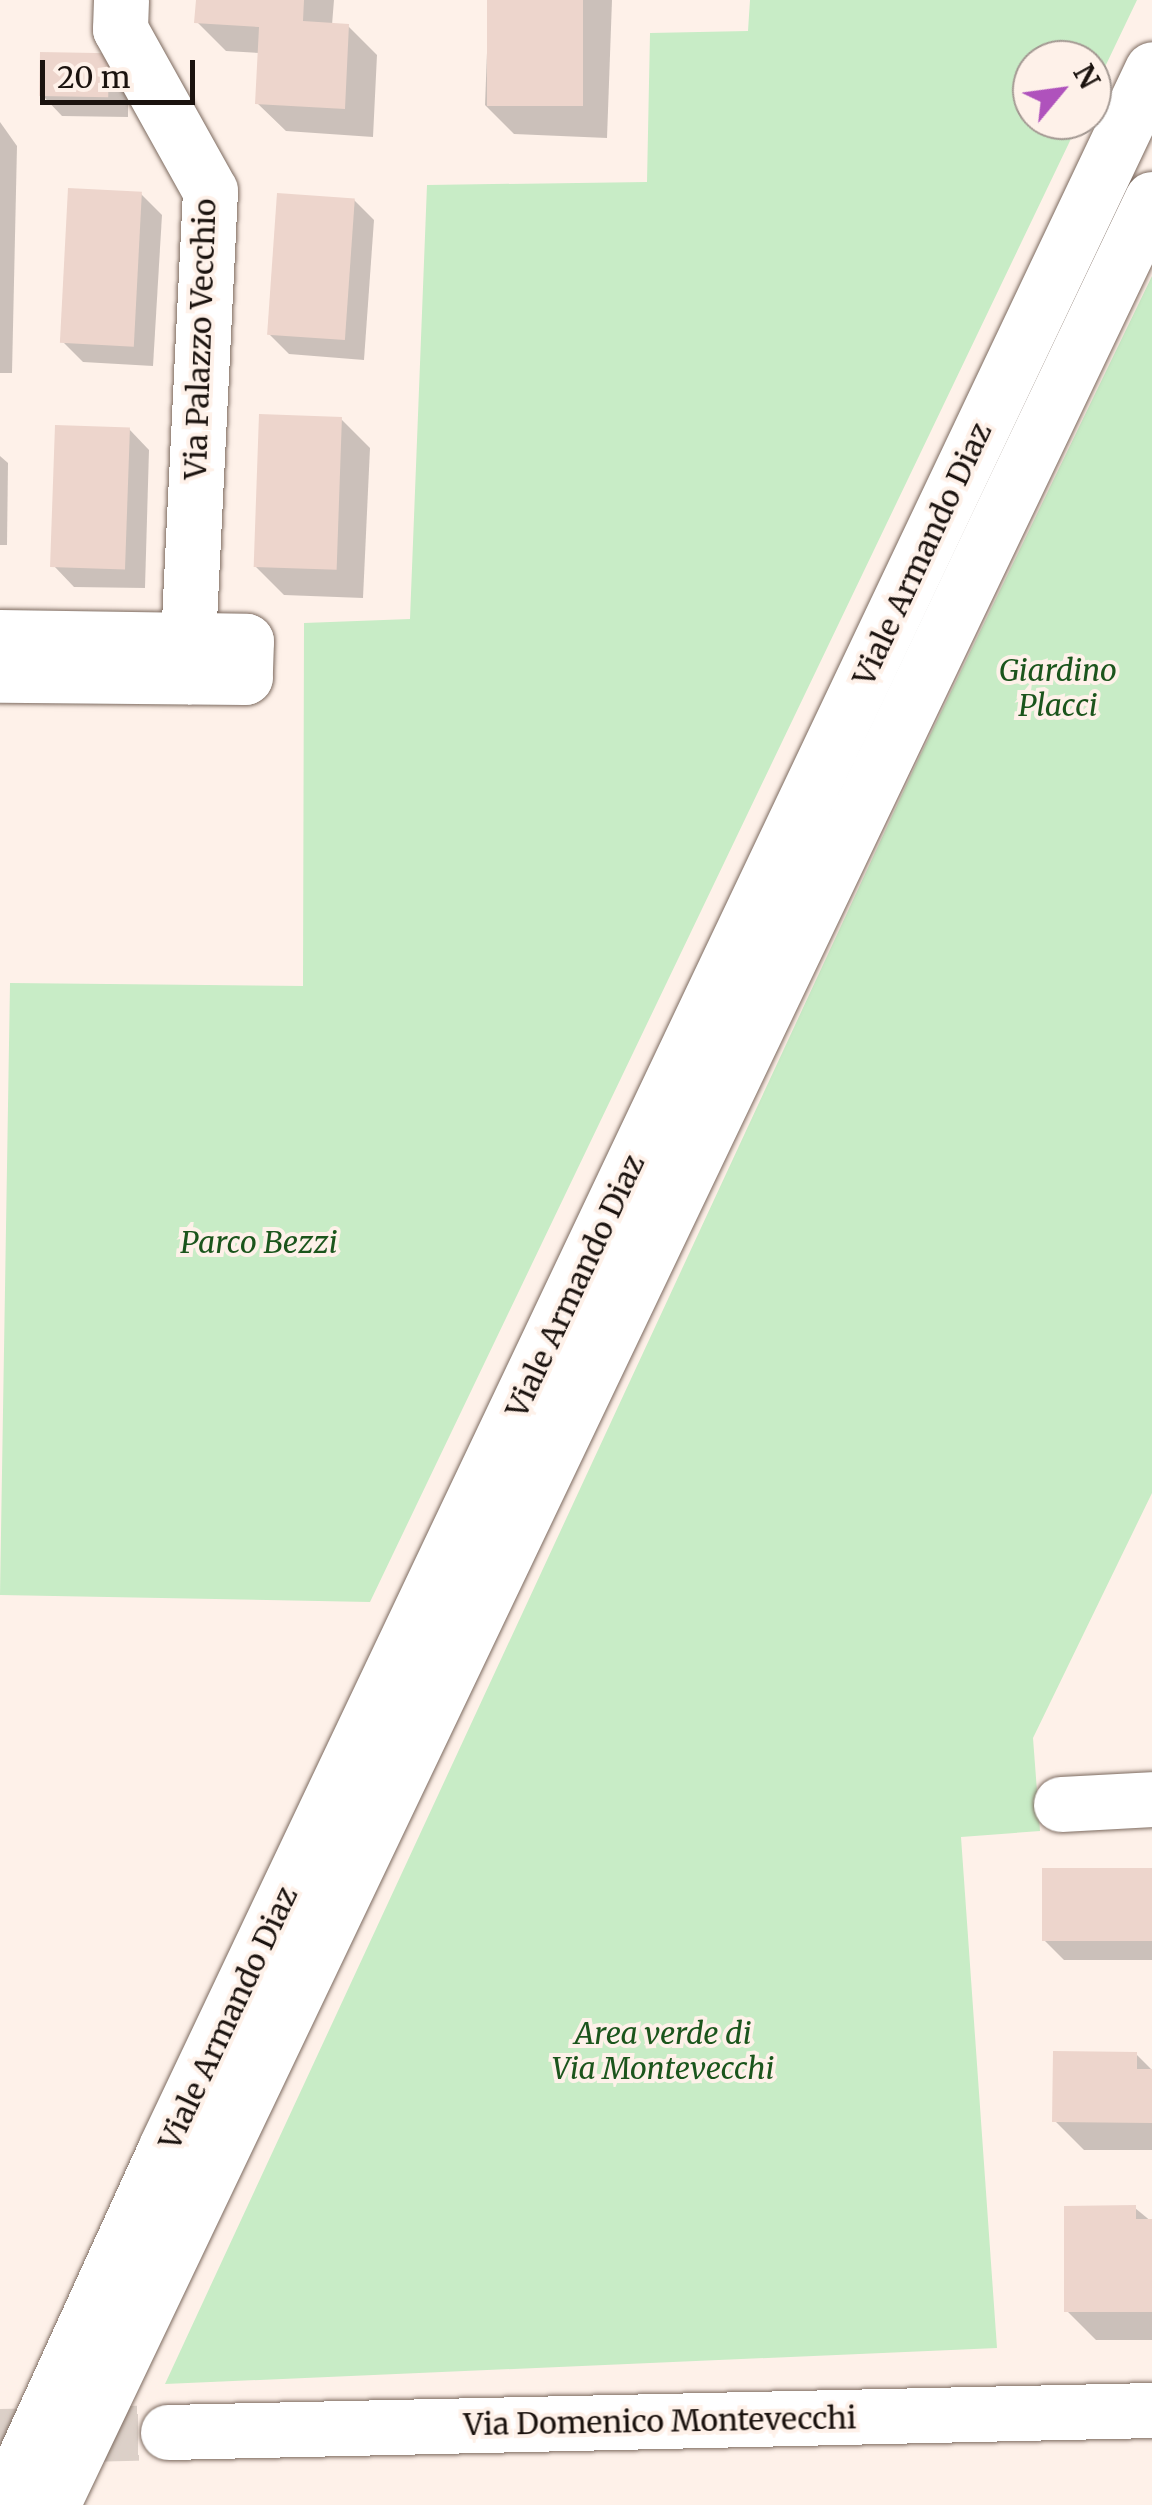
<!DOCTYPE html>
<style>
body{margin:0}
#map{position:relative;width:1152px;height:2505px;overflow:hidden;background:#fef1e9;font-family:Merriweather,serif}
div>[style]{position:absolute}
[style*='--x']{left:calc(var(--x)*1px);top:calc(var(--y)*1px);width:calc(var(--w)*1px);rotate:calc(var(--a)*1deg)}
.green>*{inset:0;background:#c8ecc6}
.shadow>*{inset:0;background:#0003}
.building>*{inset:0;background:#edd5cc;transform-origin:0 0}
.minor-tunnel>*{height:55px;margin-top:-27.5px;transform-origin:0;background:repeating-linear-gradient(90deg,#dcd0c8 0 55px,transparent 0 83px)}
.roads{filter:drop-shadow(0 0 2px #7c6a5f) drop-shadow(0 0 2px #7c6a5f)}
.minor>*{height:55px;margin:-27.5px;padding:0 27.5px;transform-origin:27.5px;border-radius:27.5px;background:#fff}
.major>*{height:55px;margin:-27.5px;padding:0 27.5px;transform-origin:27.5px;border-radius:27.5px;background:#fff}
span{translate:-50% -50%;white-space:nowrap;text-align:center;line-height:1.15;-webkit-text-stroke:8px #fef1e9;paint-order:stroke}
.street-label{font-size:30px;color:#1b130f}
.park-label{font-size:30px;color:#1b551c;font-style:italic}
.north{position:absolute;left:1012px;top:40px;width:100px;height:100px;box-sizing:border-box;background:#fef1e9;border:2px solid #a39892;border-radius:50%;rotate:61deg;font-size:28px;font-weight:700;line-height:40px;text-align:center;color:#1b130f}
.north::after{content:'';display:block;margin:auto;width:35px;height:45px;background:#af52bc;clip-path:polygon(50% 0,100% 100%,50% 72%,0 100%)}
.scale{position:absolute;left:40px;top:60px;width:155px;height:45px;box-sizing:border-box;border:5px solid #1b130f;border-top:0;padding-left:12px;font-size:30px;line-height:35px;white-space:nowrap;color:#1b130f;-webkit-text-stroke:8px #fef1e9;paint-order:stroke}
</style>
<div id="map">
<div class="green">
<i style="clip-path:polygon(750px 0,1137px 0,1092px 94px,1092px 60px,1032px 60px,1032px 120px,1080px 120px,370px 1602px,0 1595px,10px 983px,303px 986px,304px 623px,410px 619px,427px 185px,647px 182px,650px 33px,748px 31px)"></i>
<i style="clip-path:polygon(1152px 276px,1152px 1493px,1033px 1738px,1040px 1831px,961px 1837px,997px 2348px,165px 2384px,917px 762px)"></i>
</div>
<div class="shadow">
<i style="clip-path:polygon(198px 0,334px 0,332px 25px,348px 26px,377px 55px,373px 137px,286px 131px,257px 103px,260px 53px,226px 51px,197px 22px)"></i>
<i style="clip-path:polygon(489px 0,612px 0,607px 138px,514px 134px,485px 105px)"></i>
<i style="clip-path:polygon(108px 55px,128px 76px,128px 117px,62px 116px,42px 95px)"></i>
<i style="clip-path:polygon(0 122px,17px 146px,12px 373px,0 373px)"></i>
<i style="clip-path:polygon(141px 194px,162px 215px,153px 366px,83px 362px,63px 342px)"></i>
<i style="clip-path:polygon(354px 200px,374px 220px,364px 360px,289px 354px,269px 334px)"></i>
<i style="clip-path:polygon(341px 419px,370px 448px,363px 598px,284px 595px,255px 566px)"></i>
<i style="clip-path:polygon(129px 429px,149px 450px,145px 588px,74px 587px,54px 566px)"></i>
<i style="clip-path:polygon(0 456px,8px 463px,7px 545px,0 545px)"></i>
<i style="clip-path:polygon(1152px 1871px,1152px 1960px,1064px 1960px,1044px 1940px)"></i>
<i style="clip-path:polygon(1136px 2054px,1152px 2070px,1152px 2150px,1084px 2150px,1055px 2121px)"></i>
<i style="clip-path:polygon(1135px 2208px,1152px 2222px,1152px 2340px,1096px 2340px,1067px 2311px)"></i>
</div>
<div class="building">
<i style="clip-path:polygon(196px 0,304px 0,303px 21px,349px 24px,345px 109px,255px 104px,259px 27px,194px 23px)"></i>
<i style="left:487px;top:0;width:96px;height:106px"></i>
<i style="left:40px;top:52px;width:69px;height:44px;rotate:1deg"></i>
<i style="left:68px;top:188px;width:74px;height:155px;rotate:3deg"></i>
<i style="left:277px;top:193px;width:78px;height:142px;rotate:4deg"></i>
<i style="left:259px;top:414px;width:83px;height:153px;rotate:2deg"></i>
<i style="left:55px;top:425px;width:75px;height:142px;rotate:2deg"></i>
<i style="left:1042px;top:1868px;width:110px;height:73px"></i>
<i style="clip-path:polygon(1053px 2051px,1137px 2052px,1137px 2069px,1152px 2069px,1152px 2123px,1052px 2122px)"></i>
<i style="clip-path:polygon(1136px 2205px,1136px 2219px,1152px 2219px,1152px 2312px,1064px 2312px,1064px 2206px)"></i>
</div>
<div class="minor-tunnel">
<i style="--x:0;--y:2436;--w:168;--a:-1.4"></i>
</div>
<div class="roads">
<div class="minor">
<i style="--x:121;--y:0;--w:29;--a:92"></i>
<i style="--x:120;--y:29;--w:185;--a:60.9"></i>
<i style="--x:210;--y:191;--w:486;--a:92.8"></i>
<i style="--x:0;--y:637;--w:246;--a:0.9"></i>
<i style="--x:246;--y:641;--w:36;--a:92"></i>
<i style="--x:245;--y:677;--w:245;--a:-179.5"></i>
<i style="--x:1061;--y:1804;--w:91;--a:-3.1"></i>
<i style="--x:168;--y:2432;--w:984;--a:-1.28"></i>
</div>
<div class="major">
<i style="--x:3;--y:2505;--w:391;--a:-65.5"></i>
<i style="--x:165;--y:2149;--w:2302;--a:-64.61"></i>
<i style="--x:52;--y:2505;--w:2555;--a:-64.5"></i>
</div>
</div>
<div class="street-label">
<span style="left:200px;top:339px;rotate:-88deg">Via Palazzo Vecchio</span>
<span style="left:922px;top:554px;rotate:-65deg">Viale Armando Diaz</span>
<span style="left:575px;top:1286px;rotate:-65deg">Viale Armando Diaz</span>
<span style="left:228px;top:2018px;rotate:-65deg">Viale Armando Diaz</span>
<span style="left:660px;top:2421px;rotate:-1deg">Via Domenico Montevecchi</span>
</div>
<div class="park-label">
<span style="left:1058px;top:687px">Giardino<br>Placci</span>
<span style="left:259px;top:1242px">Parco Bezzi</span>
<span style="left:663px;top:2050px">Area verde di<br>Via Montevecchi</span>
</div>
<div class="north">N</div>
<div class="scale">20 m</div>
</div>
